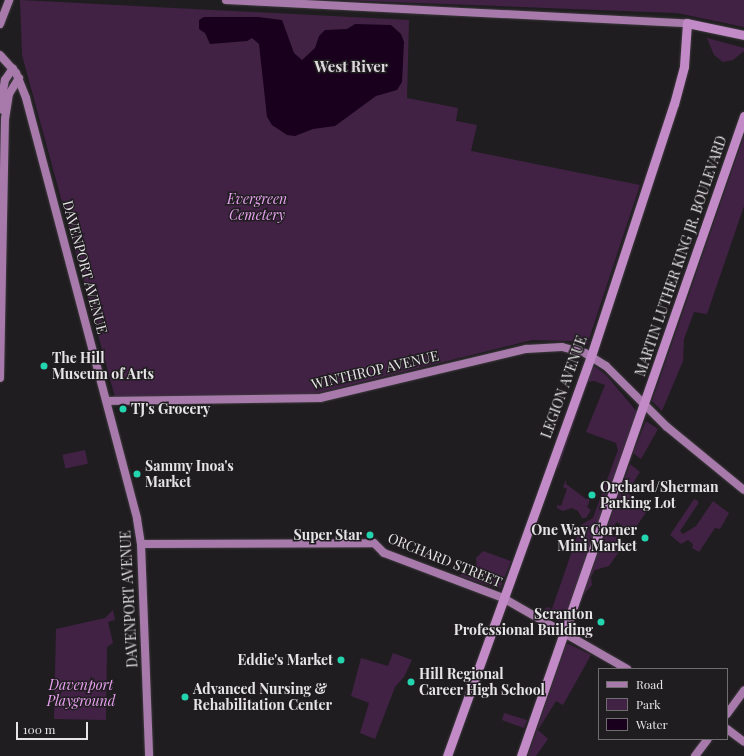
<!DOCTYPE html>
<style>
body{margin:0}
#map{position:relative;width:744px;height:756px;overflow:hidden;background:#201d20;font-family:"Playfair Display",serif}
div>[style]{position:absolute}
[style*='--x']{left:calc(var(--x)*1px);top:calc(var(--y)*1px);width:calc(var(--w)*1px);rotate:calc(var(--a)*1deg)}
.green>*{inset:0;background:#412245;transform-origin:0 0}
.water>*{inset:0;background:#19001d}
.roads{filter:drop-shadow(0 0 1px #3c393c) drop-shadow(0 0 1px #3c393c)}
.major>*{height:8px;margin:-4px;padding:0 4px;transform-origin:4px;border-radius:4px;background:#a77aab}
.highway>*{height:9px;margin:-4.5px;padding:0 4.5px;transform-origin:4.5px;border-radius:4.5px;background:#c28bc7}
.dots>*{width:11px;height:11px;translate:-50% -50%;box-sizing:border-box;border:2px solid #201d20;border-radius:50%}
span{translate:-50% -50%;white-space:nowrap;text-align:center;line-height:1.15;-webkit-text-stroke:3px #201d20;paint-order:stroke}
.park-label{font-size:14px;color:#e8a0f0;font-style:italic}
.street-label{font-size:14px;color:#e6e4e6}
.poi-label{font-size:14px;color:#e6e4e6;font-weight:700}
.left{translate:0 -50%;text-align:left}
.right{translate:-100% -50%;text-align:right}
.neighbourhood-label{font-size:15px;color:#dcd8dc;font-weight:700}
.legend{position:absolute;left:598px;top:668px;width:130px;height:72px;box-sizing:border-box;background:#201d20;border:1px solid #6f6d6f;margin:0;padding:5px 7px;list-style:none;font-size:12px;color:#e6e4e6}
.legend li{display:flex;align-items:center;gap:8px;height:20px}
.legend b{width:20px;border:1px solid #6f6d6f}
.scale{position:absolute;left:16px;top:722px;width:72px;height:18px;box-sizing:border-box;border:2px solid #e6e4e6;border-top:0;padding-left:5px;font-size:12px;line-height:14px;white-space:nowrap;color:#e6e4e6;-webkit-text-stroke:3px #201d20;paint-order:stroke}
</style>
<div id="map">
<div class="green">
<i style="clip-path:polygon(20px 0,409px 20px,407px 98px,458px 108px,456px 121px,477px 125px,471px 151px,640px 185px,587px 345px,570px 341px,532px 340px,314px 394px,115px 397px,22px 55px)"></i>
<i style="clip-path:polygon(339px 0,744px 0,744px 27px,677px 13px)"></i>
<i style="clip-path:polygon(707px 38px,744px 48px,744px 51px,733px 60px,723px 62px,714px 55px)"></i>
<i style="clip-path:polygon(744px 136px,744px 206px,707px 314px,694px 312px,684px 339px,683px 361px,662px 411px,652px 401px)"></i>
<i style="clip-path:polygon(591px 367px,596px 367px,607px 376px,637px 412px,564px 622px,560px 623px,543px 611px,547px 607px,552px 609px,581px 525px,593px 518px,618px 450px,616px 443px,586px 432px,605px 385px,594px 381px,588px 382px,558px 469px,557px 462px)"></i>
<i style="clip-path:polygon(646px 421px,658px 429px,641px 459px,633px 453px)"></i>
<i style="left:85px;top:450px;width:14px;height:23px;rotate:78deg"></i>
<i style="clip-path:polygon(630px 464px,640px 472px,627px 493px,649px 508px,632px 533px,617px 522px,610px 530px,625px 543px,609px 566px,595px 570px,591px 577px,592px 585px,583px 595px)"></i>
<i style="clip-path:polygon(566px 480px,566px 484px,586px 499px,590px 497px,594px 500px,590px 500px,587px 507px,591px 510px,586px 518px,582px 518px,578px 511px,572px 508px,563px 511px,557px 508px,557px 505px,561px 506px,567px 489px,563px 487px)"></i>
<i style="clip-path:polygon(694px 499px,698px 501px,698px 504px,680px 531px,683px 534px,696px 526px,713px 501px,729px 513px,720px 529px,715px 528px,699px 552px,692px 548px,693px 544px,688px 540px,681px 544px,670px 535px)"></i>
<i style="clip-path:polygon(483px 551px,511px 561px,500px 589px,459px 576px,465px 571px,474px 574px,477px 571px,476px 558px)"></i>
<i style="clip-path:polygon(113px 610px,115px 620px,108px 622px,113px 643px,107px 647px,106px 720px,54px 719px,56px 629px,105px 618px)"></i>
<i style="clip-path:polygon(569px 644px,591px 655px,563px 705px,556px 701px,538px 730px,548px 739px,536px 756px,528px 756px,566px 645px)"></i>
<i style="clip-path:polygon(393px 653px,412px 660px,404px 677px,395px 687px,375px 739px,360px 733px,369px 703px,351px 696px,361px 658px,388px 666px)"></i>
<i style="clip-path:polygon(504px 713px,527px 720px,524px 728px,502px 720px)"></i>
</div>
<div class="water">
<i style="clip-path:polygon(204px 17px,258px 17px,282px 20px,294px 53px,302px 60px,315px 48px,319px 36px,325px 30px,347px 29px,355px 24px,391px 25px,401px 34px,404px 42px,402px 82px,397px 90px,376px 96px,335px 126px,313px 129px,295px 136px,287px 135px,272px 125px,267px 117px,259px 44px,252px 38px,247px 41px,210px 44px,205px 33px,199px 29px,199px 20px)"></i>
</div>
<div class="roads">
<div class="major">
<i style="--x:226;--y:0;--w:462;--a:2.9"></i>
<i style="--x:0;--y:24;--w:26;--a:-69"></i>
<i style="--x:0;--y:55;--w:24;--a:48"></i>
<i style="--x:16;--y:73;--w:27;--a:68"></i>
<i style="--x:26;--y:98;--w:435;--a:75.2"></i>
<i style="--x:137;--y:519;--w:25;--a:81"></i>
<i style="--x:141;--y:544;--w:212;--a:87.8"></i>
<i style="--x:3;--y:110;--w:19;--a:-90"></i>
<i style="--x:3;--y:91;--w:11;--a:-80"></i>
<i style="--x:5;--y:80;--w:14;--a:-56"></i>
<i style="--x:0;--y:378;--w:259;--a:-88.9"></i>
<i style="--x:5;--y:119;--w:25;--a:-81"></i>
<i style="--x:9;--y:94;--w:19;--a:-58"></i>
<i style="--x:107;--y:401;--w:213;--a:-0.8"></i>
<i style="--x:320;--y:398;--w:212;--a:-13.4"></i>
<i style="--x:526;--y:349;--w:36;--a:-3"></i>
<i style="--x:562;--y:347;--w:24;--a:15"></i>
<i style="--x:585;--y:353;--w:25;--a:32"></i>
<i style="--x:606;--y:366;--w:86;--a:45"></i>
<i style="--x:667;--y:427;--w:99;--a:39.3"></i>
<i style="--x:141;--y:544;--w:233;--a:-0.2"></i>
<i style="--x:374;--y:543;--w:14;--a:45"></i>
<i style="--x:384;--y:553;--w:127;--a:20.7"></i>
<i style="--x:503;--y:598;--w:143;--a:29.8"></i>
<i style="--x:727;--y:714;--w:29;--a:-54"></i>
<i style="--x:727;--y:729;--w:21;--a:37"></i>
<i style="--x:695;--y:756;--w:21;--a:-53"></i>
</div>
<div class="highway">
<i style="--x:447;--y:756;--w:425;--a:-70.2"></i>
<i style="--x:591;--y:356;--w:265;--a:-71.8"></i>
<i style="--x:674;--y:104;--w:39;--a:-75"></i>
<i style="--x:684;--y:66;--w:43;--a:-86"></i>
<i style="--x:687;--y:23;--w:58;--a:11.9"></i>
<i style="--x:521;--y:756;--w:678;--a:-70.79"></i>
</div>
</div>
<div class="dots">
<i style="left:44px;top:366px;background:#22d5af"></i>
<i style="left:123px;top:409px;background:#22d5af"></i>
<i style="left:137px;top:474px;background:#22d5af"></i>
<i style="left:592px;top:495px;background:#22d5af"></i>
<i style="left:370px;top:535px;background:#22d5af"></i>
<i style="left:645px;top:538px;background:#22d5af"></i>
<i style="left:601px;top:622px;background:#22d5af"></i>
<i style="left:341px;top:660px;background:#22d5af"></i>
<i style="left:411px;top:682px;background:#22d5af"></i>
<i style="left:185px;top:697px;background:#22d5af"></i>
</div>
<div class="park-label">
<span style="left:257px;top:207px">Evergreen<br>Cemetery</span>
<span style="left:81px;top:693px">Davenport<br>Playground</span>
</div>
<div class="street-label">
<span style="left:681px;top:256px;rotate:-71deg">MARTIN LUTHER KING JR. BOULEVARD</span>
<span style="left:85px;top:267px;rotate:75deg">DAVENPORT AVENUE</span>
<span style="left:375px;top:370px;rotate:-13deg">WINTHROP AVENUE</span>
<span style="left:564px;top:387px;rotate:-70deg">LEGION AVENUE</span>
<span style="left:445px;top:560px;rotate:22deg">ORCHARD STREET</span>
<span style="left:129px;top:599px;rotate:-93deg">DAVENPORT AVENUE</span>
</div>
<div class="poi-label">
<span class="left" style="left:52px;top:366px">The Hill<br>Museum of Arts</span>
<span class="left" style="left:131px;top:409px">TJ's Grocery</span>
<span class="left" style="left:145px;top:474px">Sammy Inoa's<br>Market</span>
<span class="left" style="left:600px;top:495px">Orchard/Sherman<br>Parking Lot</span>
<span class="right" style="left:637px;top:538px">One Way Corner<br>Mini Market</span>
<span class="right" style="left:362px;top:535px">Super Star</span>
<span class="right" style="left:593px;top:622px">Scranton<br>Professional Building</span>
<span class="right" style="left:333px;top:660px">Eddie's Market</span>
<span class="left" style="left:419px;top:682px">Hill Regional<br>Career High School</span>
<span class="left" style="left:193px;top:697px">Advanced Nursing &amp;<br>Rehabilitation Center</span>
</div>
<div class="neighbourhood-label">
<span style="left:351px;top:67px">West River</span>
</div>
<ul class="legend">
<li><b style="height:5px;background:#a77aab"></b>Road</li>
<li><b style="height:11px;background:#412245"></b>Park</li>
<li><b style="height:11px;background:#19001d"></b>Water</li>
</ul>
<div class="scale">100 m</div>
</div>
